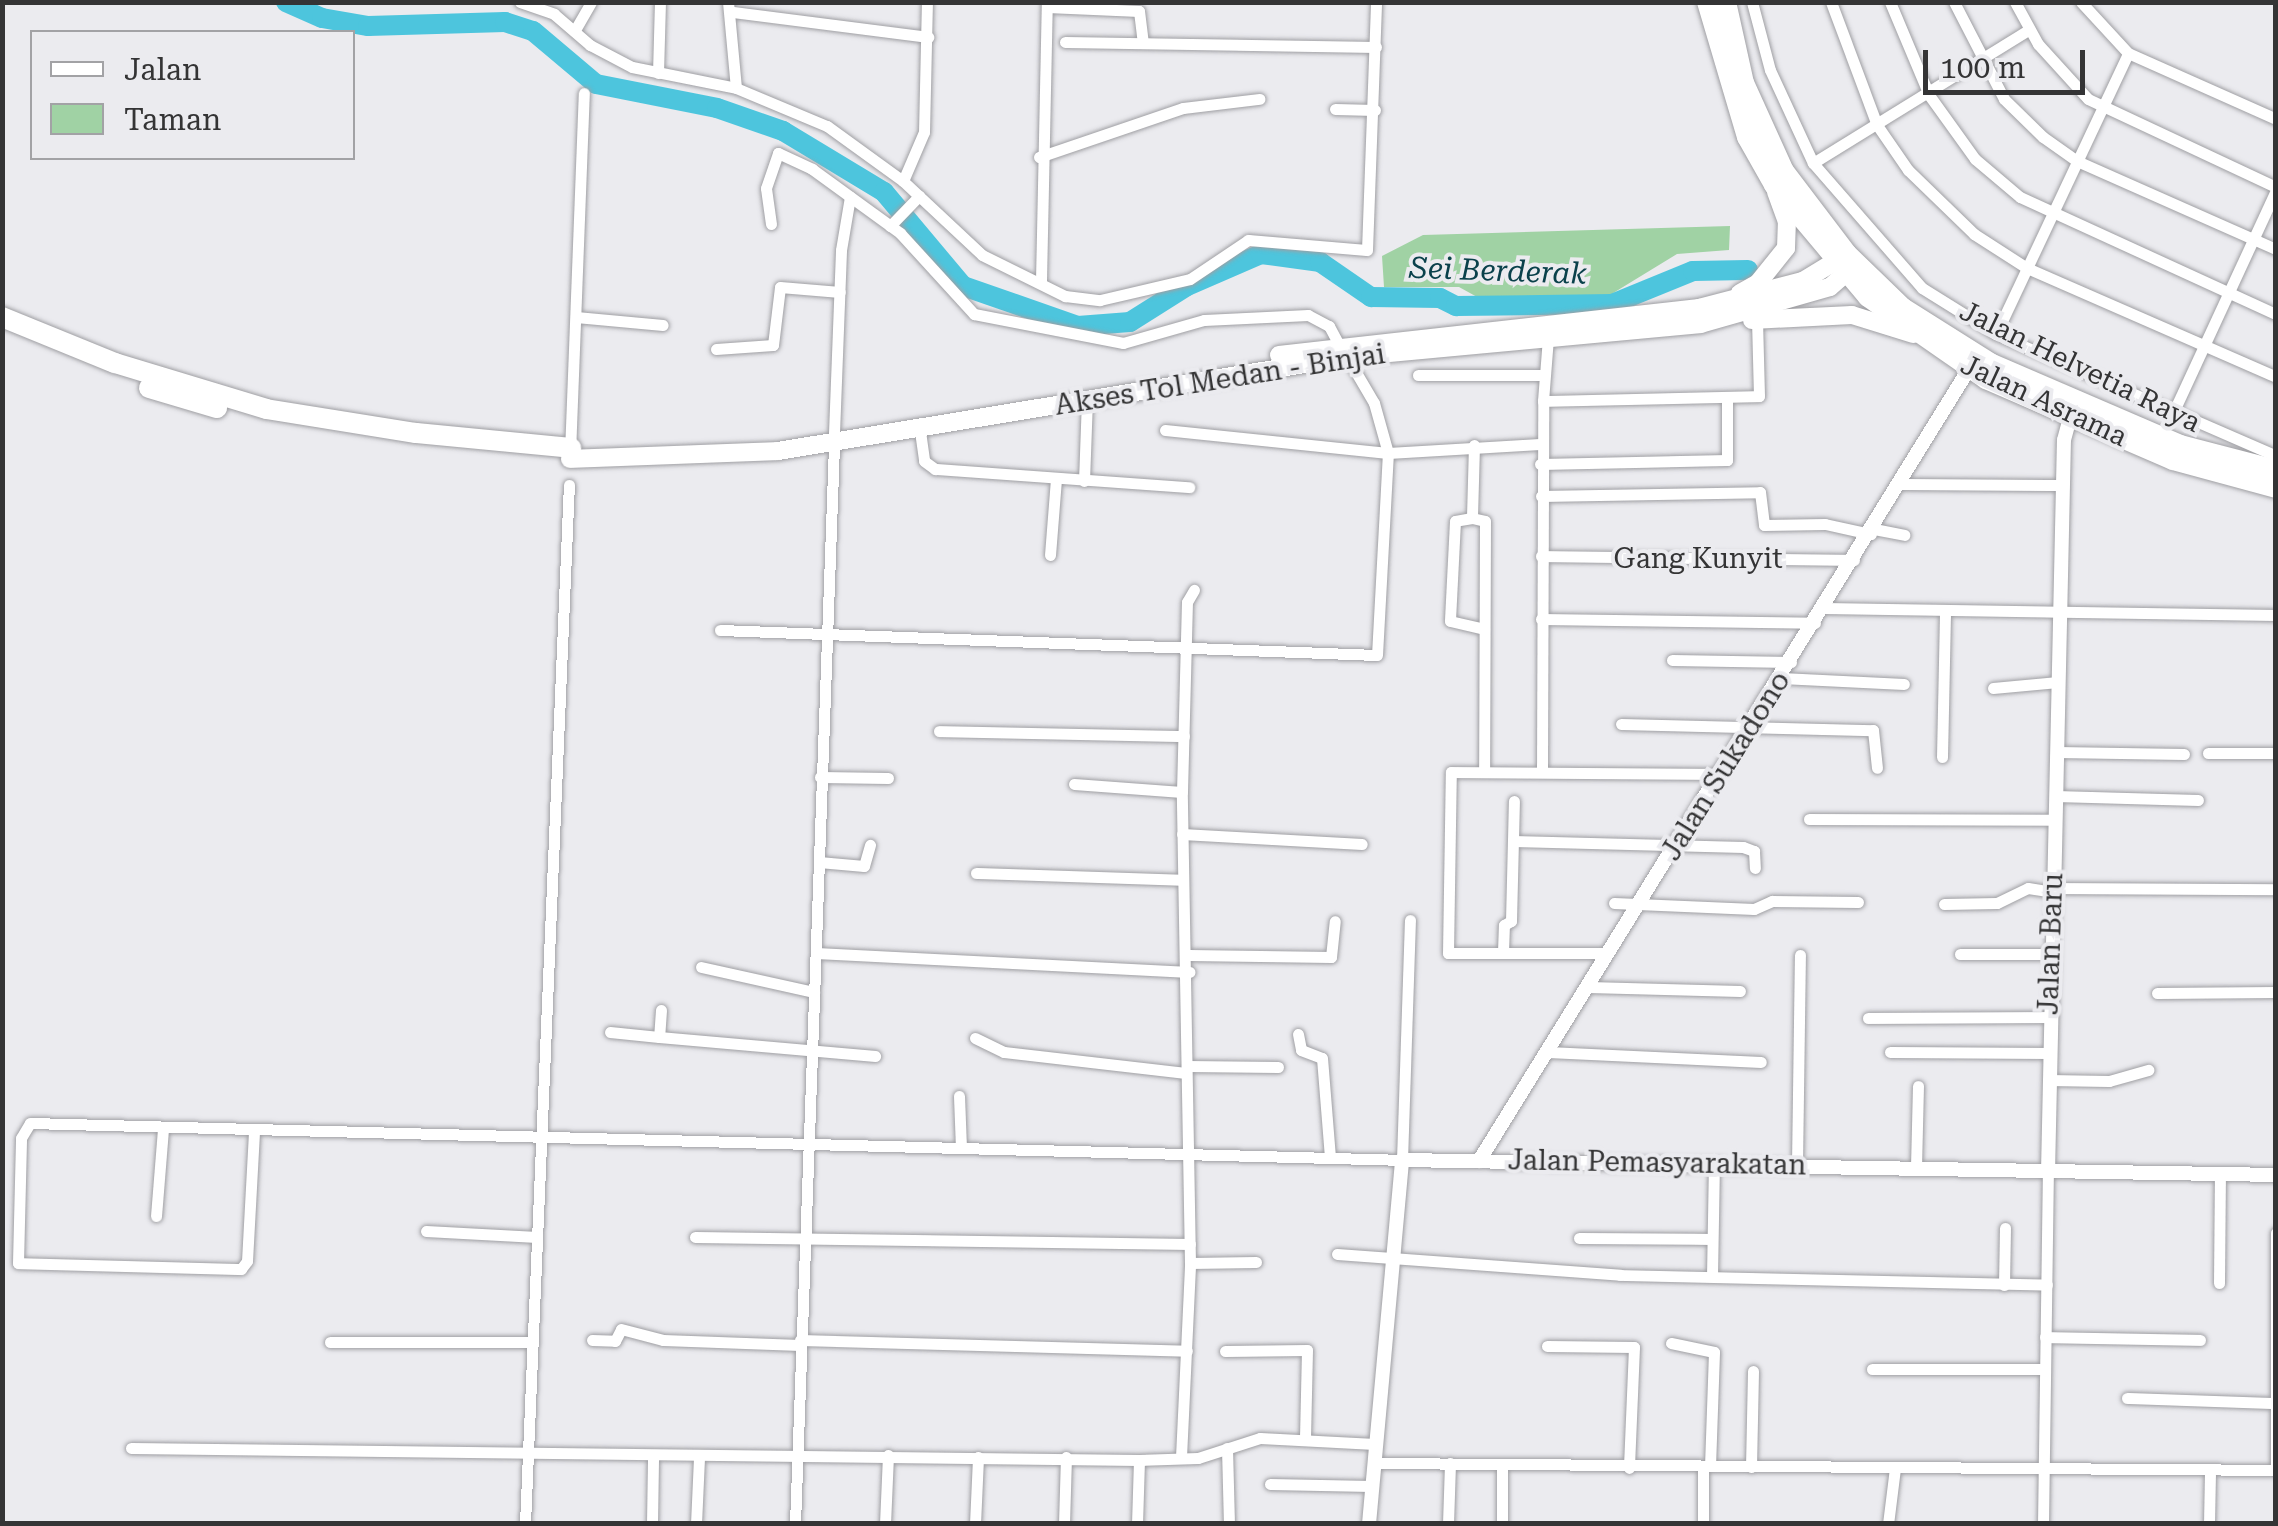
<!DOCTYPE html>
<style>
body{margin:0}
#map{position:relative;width:2278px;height:1526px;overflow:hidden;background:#ebebef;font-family:"Roboto Serif",serif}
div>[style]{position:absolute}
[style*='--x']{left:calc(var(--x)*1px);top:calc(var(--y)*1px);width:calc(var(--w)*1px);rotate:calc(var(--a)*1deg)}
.green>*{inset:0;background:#a0d2a4}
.river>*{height:20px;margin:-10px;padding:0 10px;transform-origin:10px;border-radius:10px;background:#4dc5dd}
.roads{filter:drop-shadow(0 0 2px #9f9fa3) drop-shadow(0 0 2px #9f9fa3)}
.minor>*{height:11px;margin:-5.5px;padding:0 5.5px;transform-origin:5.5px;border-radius:5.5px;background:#fff}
.tertiary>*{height:14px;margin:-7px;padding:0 7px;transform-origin:7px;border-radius:7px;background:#fff}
.primary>*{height:18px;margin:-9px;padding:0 9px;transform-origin:9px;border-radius:9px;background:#fff}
.trunk>*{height:20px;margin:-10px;padding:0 10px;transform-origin:10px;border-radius:10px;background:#fff}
.motorway>*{height:20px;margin:-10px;padding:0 10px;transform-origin:10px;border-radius:10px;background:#fff}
span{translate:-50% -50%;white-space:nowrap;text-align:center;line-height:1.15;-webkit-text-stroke:8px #ebebef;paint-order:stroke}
.street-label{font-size:28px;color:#343435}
.water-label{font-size:30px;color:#0a414b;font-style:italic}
.frame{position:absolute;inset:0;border:5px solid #343435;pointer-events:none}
.legend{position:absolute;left:30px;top:30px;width:325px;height:130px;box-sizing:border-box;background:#ebebef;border:2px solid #a2a2a5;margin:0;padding:12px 18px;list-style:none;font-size:30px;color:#343435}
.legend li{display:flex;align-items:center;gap:20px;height:50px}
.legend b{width:50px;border:2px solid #a2a2a5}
.scale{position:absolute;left:1923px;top:50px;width:162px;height:45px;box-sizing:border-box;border:5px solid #343435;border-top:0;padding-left:12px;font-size:30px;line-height:35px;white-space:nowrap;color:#343435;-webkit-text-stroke:8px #ebebef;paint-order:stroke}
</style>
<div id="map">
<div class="green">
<i style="clip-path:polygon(1730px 226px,1729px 250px,1677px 254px,1605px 298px,1479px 298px,1459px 287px,1384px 287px,1382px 256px,1423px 235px)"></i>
</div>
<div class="river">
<i style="--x:286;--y:2;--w:39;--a:24"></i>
<i style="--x:322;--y:18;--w:47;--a:9.9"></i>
<i style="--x:368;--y:26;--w:137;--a:-1.7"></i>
<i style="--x:505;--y:22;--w:29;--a:18"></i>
<i style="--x:533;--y:31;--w:82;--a:40.1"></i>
<i style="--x:596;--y:84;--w:123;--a:11.2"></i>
<i style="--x:717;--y:108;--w:70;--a:19.2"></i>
<i style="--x:783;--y:131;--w:118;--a:31.1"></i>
<i style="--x:884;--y:192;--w:123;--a:50"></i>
<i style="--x:963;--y:286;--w:122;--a:19.2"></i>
<i style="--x:1078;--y:326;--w:52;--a:-4.4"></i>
<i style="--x:1130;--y:322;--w:67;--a:-32.3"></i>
<i style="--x:1187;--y:286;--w:81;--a:-23.4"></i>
<i style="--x:1261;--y:254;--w:60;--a:7.7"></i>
<i style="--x:1320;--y:262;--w:62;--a:34.5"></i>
<i style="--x:1371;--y:297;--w:69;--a:0.8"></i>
<i style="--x:1440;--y:298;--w:18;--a:27"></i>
<i style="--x:1456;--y:306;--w:156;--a:-0.7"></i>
<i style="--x:1612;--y:304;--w:87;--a:-22.2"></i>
<i style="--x:1693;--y:271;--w:55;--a:-1"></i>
</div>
<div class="roads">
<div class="minor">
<i style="--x:520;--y:2;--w:36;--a:19"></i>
<i style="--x:554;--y:14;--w:48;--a:40.7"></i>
<i style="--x:590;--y:45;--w:47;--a:27.6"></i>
<i style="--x:632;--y:67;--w:106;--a:11.4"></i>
<i style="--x:736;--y:88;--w:99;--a:22.7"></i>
<i style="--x:827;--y:126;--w:94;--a:35.9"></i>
<i style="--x:903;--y:181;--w:108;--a:43.1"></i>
<i style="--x:982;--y:255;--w:93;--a:26.3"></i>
<i style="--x:1065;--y:296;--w:35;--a:7"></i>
<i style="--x:1100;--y:300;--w:92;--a:-13.1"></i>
<i style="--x:1190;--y:279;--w:70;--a:-33.9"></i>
<i style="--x:1248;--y:240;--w:119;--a:4.8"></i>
<i style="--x:1367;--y:250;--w:248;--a:-87.9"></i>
<i style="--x:728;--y:2;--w:86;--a:84.7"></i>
<i style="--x:1752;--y:2;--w:70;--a:75.2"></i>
<i style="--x:1770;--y:70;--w:102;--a:65.2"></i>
<i style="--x:1813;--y:163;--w:166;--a:48.9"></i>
<i style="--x:1922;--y:288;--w:87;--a:31.9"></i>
<i style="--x:1996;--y:334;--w:305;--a:23.5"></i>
<i style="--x:1831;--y:2;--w:131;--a:69.5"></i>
<i style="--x:1877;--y:125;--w:55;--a:55.4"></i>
<i style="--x:1908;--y:170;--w:92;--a:44.1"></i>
<i style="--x:1974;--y:234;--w:63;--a:32.7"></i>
<i style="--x:2027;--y:268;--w:272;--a:23.6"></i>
<i style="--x:1890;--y:2;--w:101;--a:67.2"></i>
<i style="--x:1929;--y:95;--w:79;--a:54.3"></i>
<i style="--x:1975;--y:159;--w:59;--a:40.2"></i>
<i style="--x:2020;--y:197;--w:281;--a:24.6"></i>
<i style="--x:1954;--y:2;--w:109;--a:62.7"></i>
<i style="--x:2004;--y:99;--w:54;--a:44.3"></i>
<i style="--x:2043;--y:137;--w:42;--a:35.2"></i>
<i style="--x:2077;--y:161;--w:218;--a:23.9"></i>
<i style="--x:2015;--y:2;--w:48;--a:61.3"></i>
<i style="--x:2038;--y:44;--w:74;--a:47.7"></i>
<i style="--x:2088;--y:99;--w:208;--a:25.1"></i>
<i style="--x:2081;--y:2;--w:69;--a:47.3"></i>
<i style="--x:2128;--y:53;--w:162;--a:24"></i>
<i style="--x:1047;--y:7;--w:92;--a:2.5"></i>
<i style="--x:1139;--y:11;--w:32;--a:83"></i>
<i style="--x:733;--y:12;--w:197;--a:7.3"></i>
<i style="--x:575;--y:30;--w:32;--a:-60"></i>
<i style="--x:1065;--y:42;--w:311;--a:0.9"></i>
<i style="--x:658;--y:73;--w:71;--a:-88.4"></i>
<i style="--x:1335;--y:109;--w:40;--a:1.4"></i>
<i style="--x:1039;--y:157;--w:152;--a:-18.8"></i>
<i style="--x:1183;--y:108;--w:77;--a:-6.8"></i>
<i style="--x:1813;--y:163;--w:253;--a:-31.7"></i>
<i style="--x:903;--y:181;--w:53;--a:-66.8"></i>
<i style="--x:924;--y:132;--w:130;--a:-88.7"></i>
<i style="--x:771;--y:224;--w:36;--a:-98"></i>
<i style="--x:766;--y:188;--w:37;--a:-71"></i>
<i style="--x:778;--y:153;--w:38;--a:25"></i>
<i style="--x:812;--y:169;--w:109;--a:36"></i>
<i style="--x:900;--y:233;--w:110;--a:47.6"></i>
<i style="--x:974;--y:314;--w:152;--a:11"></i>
<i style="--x:1123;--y:343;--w:84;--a:-15.9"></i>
<i style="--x:1204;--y:320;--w:104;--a:-2.8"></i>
<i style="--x:1308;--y:315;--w:24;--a:28"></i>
<i style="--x:1329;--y:326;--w:21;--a:62"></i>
<i style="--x:890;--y:226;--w:42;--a:-46"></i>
<i style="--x:1041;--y:281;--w:279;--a:-88.8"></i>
<i style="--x:576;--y:317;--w:87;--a:5.3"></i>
<i style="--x:1996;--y:334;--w:310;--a:-64.8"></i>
<i style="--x:716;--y:349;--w:57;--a:-4"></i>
<i style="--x:773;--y:345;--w:58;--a:-83.1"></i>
<i style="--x:780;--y:287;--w:60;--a:4.8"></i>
<i style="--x:1418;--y:375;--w:126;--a:0"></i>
<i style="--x:1543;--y:401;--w:63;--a:-85.5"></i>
<i style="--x:2173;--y:413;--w:246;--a:-65.2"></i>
<i style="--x:1165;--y:430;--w:224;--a:5.9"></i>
<i style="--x:1388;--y:453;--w:152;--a:-3.4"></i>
<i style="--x:920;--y:431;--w:30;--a:82"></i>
<i style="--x:924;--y:461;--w:14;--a:36"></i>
<i style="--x:935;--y:469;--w:255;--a:4.1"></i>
<i style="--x:834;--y:433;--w:183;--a:-87.8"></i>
<i style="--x:841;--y:250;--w:54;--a:-80.4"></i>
<i style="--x:1474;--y:445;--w:73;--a:91.6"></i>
<i style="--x:1472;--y:518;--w:13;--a:13"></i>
<i style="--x:1485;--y:521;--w:249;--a:90.2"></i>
<i style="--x:570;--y:453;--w:360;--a:-87.8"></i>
<i style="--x:1540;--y:464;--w:187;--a:-1.2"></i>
<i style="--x:1727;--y:460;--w:60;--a:-90"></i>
<i style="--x:1084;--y:481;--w:81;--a:-87.9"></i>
<i style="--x:1903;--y:484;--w:160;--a:0.4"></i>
<i style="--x:1541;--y:496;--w:219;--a:-1"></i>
<i style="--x:1760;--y:492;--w:33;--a:83"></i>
<i style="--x:1764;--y:525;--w:61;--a:-0.9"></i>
<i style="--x:1825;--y:524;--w:47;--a:12.3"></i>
<i style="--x:1472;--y:518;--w:17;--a:170"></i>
<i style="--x:1455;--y:521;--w:100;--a:92.9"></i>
<i style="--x:1450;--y:621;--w:35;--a:13"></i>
<i style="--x:1874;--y:529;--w:31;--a:11"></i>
<i style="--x:1050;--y:555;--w:76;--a:-85.5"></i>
<i style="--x:1541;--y:556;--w:313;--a:0.7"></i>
<i style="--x:1824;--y:608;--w:452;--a:0.9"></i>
<i style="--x:1541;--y:619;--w:274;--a:0.8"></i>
<i style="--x:720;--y:630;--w:657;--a:2.18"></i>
<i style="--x:1377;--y:655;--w:202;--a:-86.9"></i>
<i style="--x:1388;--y:453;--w:52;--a:-105.6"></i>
<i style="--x:1374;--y:403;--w:53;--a:-120.4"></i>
<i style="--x:1672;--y:660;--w:119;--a:1"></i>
<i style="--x:1781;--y:678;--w:123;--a:2.8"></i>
<i style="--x:1993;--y:688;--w:65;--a:-5.3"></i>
<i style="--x:1621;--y:724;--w:252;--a:1.4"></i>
<i style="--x:1873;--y:730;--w:38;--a:84"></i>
<i style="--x:939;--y:731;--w:245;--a:1.2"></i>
<i style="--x:2057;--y:752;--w:127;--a:0.9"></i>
<i style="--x:2208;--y:753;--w:68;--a:0"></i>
<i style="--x:1942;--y:757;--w:145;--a:-88.8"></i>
<i style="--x:1542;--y:771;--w:370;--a:-89.8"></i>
<i style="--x:1543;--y:401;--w:216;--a:-1.3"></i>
<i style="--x:1759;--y:396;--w:76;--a:-91.5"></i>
<i style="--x:820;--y:777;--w:68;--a:0.8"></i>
<i style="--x:1074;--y:784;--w:108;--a:4.2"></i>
<i style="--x:2055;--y:796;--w:143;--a:1.6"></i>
<i style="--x:1809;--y:819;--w:245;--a:0.2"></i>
<i style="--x:1182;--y:834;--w:180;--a:3.2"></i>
<i style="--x:1513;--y:841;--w:230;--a:1.5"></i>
<i style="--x:1743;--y:847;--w:12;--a:20"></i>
<i style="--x:1754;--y:851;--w:17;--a:87"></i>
<i style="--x:819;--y:862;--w:45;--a:5.1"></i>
<i style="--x:864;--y:866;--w:22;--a:-74"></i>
<i style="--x:976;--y:873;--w:207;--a:1.9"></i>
<i style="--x:2053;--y:888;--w:223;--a:0.3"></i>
<i style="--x:1614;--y:903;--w:140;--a:2.5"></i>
<i style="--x:1754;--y:909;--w:20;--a:-24"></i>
<i style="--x:1772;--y:901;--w:86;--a:0.7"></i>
<i style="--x:1944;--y:904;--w:53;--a:-1.1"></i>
<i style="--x:1997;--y:903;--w:34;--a:-26"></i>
<i style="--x:2028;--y:888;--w:25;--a:9"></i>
<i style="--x:1503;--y:952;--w:27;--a:-88"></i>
<i style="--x:1504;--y:925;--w:8;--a:-30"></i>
<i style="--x:1511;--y:921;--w:120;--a:-88.6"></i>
<i style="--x:816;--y:953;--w:374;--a:2.9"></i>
<i style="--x:1608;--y:953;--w:160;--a:180"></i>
<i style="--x:1448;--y:953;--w:181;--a:-89.1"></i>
<i style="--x:1451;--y:772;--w:268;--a:0.4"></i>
<i style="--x:1960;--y:954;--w:91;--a:0"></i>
<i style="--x:1189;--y:955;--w:142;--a:0.8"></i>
<i style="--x:1331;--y:957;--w:36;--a:-84"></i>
<i style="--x:701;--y:967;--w:116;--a:12.5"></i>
<i style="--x:1588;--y:987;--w:152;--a:1.5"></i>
<i style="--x:2157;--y:993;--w:119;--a:-0.5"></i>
<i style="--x:661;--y:1010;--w:27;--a:94"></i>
<i style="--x:659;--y:1037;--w:217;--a:5"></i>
<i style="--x:1868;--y:1018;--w:181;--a:-0.3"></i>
<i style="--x:610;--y:1032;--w:49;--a:5.8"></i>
<i style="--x:1298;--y:1034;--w:16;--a:79"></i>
<i style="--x:1301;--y:1050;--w:22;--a:21"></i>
<i style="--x:1322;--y:1058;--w:100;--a:85.4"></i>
<i style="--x:975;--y:1038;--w:32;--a:26"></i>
<i style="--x:1004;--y:1052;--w:183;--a:6.6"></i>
<i style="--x:1548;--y:1052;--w:213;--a:2.7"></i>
<i style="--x:1890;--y:1052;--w:159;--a:0.4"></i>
<i style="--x:1187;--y:1066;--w:91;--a:0.6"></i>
<i style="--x:2048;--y:1080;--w:61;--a:0.9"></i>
<i style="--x:2109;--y:1081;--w:41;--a:-15.8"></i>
<i style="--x:959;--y:1096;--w:51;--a:87.8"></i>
<i style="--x:254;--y:1132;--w:129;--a:93.1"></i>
<i style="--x:247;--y:1261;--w:10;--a:127"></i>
<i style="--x:241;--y:1269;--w:223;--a:-178.5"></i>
<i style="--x:18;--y:1263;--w:125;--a:-88.6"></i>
<i style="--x:21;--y:1138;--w:17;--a:-59"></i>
<i style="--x:30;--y:1123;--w:1372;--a:1.54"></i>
<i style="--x:1402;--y:1160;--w:240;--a:-88.1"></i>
<i style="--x:1797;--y:1165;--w:210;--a:-89.2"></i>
<i style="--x:1916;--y:1167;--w:81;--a:-88.6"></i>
<i style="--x:156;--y:1216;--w:87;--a:-85.4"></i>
<i style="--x:426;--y:1231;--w:111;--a:3.1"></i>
<i style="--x:2276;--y:1233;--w:233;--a:90"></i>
<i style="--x:695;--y:1237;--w:495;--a:0.8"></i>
<i style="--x:1579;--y:1238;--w:133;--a:0.4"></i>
<i style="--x:1337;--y:1254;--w:284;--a:4.2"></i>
<i style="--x:1620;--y:1275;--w:427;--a:1.3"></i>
<i style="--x:1190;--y:1263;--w:66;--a:-0.9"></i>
<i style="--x:1712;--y:1276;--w:111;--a:-89"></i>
<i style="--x:2219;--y:1283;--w:107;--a:-89.5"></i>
<i style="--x:2004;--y:1285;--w:57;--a:-89"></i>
<i style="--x:2045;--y:1337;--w:155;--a:1.1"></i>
<i style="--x:592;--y:1340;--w:23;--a:2"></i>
<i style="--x:615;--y:1341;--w:13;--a:-63"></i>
<i style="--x:621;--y:1329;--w:43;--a:14.7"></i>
<i style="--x:663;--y:1340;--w:137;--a:2.1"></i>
<i style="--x:800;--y:1340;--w:387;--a:1.6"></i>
<i style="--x:330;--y:1342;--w:203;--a:0"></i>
<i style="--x:1671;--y:1343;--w:44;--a:11.8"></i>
<i style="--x:1714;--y:1352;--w:114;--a:92"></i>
<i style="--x:1547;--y:1346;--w:87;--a:0.7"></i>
<i style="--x:1634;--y:1347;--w:121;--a:92.4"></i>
<i style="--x:1225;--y:1351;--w:82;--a:-0.7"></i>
<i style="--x:1307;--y:1350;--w:89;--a:91.3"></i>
<i style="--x:1872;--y:1369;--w:172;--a:0"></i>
<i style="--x:2127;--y:1398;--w:146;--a:2"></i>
<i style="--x:131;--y:1448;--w:1008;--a:0.68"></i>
<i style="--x:1139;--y:1460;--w:59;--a:-1.9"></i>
<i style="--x:1198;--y:1458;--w:65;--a:-17.9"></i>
<i style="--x:1260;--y:1438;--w:115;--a:3"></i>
<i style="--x:1227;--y:1448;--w:76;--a:88.5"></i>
<i style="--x:1181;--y:1457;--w:194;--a:-87.3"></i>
<i style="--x:1190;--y:1263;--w:471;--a:-91"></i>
<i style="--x:1182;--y:792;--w:190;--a:-88.5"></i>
<i style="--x:1187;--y:602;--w:14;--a:-60"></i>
<i style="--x:1374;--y:1463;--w:902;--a:0.44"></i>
<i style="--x:1703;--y:1466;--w:58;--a:90"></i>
<i style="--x:1751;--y:1467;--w:96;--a:-88.8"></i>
<i style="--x:1270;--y:1484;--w:101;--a:1.1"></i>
<i style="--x:525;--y:1524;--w:1040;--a:-87.58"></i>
<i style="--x:652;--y:1524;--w:67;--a:-89.1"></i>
<i style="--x:696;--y:1524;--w:67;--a:-87.4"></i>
<i style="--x:795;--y:1524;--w:1081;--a:-87.93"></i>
<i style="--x:885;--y:1524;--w:69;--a:-87.5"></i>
<i style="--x:975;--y:1524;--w:67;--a:-87.4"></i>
<i style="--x:1064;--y:1524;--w:67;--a:-88.3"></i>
<i style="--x:1137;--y:1524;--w:64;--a:-88.2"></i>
<i style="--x:1448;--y:1524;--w:61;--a:-88.1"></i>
<i style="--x:1502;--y:1524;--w:59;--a:-90"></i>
<i style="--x:1888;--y:1524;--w:56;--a:-82.9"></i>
<i style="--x:2043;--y:1524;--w:352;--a:-89.2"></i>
<i style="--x:2209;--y:1524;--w:53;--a:-88.9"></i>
</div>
<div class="tertiary">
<i style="--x:1479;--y:1161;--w:931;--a:-58.26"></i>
<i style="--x:2048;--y:1172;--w:732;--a:-88.75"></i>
<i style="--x:2064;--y:440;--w:24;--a:-75"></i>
<i style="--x:1369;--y:1524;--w:365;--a:-84.8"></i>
<i style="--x:1402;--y:1160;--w:874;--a:0.98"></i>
</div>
<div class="primary">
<i style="--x:1740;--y:293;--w:21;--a:-29"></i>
<i style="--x:1758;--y:283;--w:45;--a:-51.3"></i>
<i style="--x:1786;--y:248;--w:26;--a:-88"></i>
<i style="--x:1787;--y:222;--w:32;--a:-110"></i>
<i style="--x:1752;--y:320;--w:100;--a:-2.9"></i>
<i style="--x:1852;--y:315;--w:64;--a:17.3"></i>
<i style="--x:1279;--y:355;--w:423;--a:-6.4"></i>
<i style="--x:1699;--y:308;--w:107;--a:-14.6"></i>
<i style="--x:1803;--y:281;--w:52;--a:-31.5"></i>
<i style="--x:570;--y:459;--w:208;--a:-2.2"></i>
<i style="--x:778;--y:451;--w:577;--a:-9.38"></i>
<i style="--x:1347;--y:357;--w:355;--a:-5.3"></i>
<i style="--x:1700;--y:324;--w:135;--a:-15.9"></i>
<i style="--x:1830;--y:287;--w:35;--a:-41"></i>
</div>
<div class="trunk">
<i style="--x:1707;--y:2;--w:141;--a:73.5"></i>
<i style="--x:1747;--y:137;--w:55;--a:60.6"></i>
<i style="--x:1774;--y:185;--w:146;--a:50"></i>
<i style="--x:1868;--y:297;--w:144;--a:34.8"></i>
<i style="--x:1986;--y:379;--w:204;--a:23.4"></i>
<i style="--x:2173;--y:460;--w:107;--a:15.2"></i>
<i style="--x:1726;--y:2;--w:83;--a:77.5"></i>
<i style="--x:1744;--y:83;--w:97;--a:65.6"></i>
<i style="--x:1784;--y:171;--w:104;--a:52.8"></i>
<i style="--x:1847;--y:254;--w:78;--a:44"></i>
<i style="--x:1903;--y:308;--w:105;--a:32.2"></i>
<i style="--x:1992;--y:364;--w:205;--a:23.3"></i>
<i style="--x:2180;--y:445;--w:99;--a:14.6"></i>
</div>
<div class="motorway">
<i style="--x:2;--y:317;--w:122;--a:22.2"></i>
<i style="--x:115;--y:363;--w:158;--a:16.9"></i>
<i style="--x:266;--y:409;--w:152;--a:9.1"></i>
<i style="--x:416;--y:433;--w:156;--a:5.5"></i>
<i style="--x:149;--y:388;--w:71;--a:16.4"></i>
</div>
</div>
<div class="street-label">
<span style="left:2080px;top:367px;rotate:26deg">Jalan Helvetia Raya</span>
<span style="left:1220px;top:380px;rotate:-9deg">Akses Tol Medan - Binjai</span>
<span style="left:2044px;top:401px;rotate:25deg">Jalan Asrama</span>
<span style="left:1698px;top:559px">Gang Kunyit</span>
<span style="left:1726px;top:766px;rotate:-58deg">Jalan Sukadono</span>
<span style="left:2051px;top:944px;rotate:-88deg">Jalan Baru</span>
<span style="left:1657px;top:1163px;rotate:1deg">Jalan Pemasyarakatan</span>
</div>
<div class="water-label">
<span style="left:1498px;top:271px;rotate:2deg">Sei Berderak</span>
</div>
<div class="frame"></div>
<ul class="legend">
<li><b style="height:12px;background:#fff"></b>Jalan</li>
<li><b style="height:28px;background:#a0d2a4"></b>Taman</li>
</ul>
<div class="scale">100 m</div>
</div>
